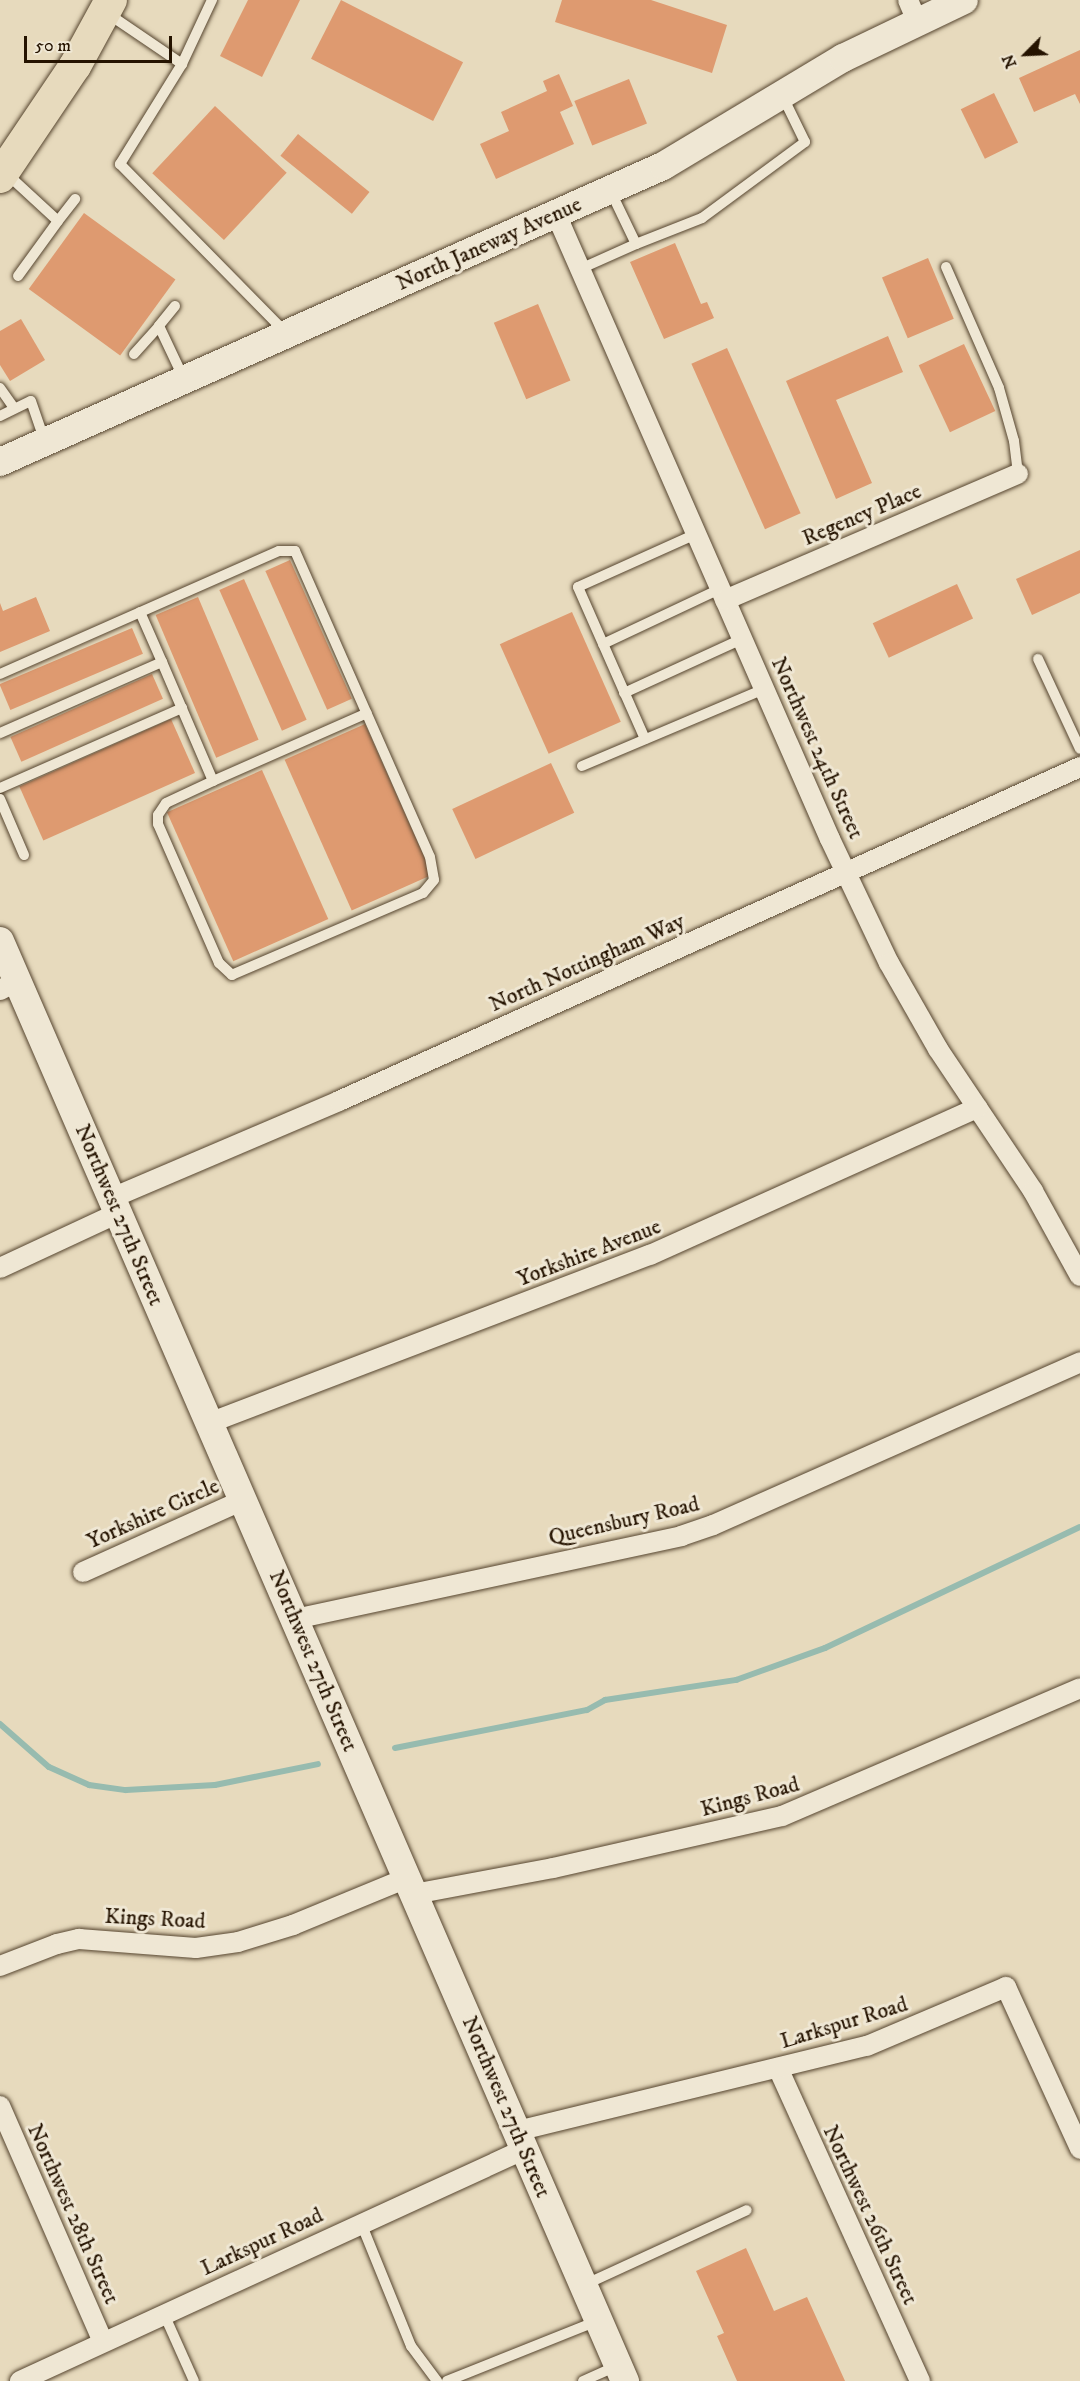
<!DOCTYPE html>
<style>
body{margin:0}
#map{position:relative;width:1080px;height:2381px;overflow:hidden;background:#e7dabd;font-family:"IM FELL DW Pica",serif}
div>[style]{position:absolute}
[style*='--x']{left:calc(var(--x)*1px);top:calc(var(--y)*1px);width:calc(var(--w)*1px);rotate:calc(var(--a)*1deg)}
.stream>*{height:6px;margin:-3px;padding:0 3px;transform-origin:3px;border-radius:3px;background:#97bbaf}
.building>*{inset:0;background:#de9a70;transform-origin:0 0}
.roads{filter:drop-shadow(0 0 2px #56452f) drop-shadow(0 0 2px #56452f)}
.service>*{height:10px;margin:-5px;padding:0 5px;transform-origin:5px;border-radius:5px;background:#efe7d4}
.minor>*{height:20px;margin:-10px;padding:0 10px;transform-origin:10px;border-radius:10px;background:#efe7d4}
.secondary>*{height:28px;margin:-14px;padding:0 14px;transform-origin:14px;border-radius:14px;background:#efe7d4}
.primary>*{height:32px;margin:-16px;padding:0 16px;transform-origin:16px;border-radius:16px;background:#e7dabd}
span{translate:-50% -50%;white-space:nowrap;text-align:center;line-height:1.15;-webkit-text-stroke:6px #efe7d4;paint-order:stroke}
.street-label{font-size:22px;color:#251300}
.north{position:absolute;left:996px;top:24px;width:60px;height:60px;-webkit-text-stroke:4px #efe7d4;paint-order:stroke;rotate:246deg;font-size:16px;font-weight:700;line-height:24px;text-align:center;color:#251300}
.north::after{content:'';display:block;margin:auto;width:21px;height:27px;background:#251300;clip-path:polygon(50% 0,100% 100%,50% 72%,0 100%)}
.scale{position:absolute;left:24px;top:36px;width:148px;height:27px;box-sizing:border-box;border:3px solid #251300;border-top:0;padding-left:8px;font-size:18px;line-height:21px;white-space:nowrap;color:#251300;-webkit-text-stroke:4px #efe7d4;paint-order:stroke}
</style>
<div id="map">
<div class="stream">
<i style="--x:0;--y:1724;--w:65;--a:41.3"></i>
<i style="--x:49;--y:1767;--w:44;--a:24.2"></i>
<i style="--x:89;--y:1785;--w:37;--a:8"></i>
<i style="--x:126;--y:1790;--w:89;--a:-3.2"></i>
<i style="--x:215;--y:1785;--w:105;--a:-11.5"></i>
<i style="--x:395;--y:1748;--w:196;--a:-11.2"></i>
<i style="--x:587;--y:1710;--w:21;--a:-29"></i>
<i style="--x:605;--y:1700;--w:133;--a:-8.7"></i>
<i style="--x:736;--y:1680;--w:95;--a:-19.8"></i>
<i style="--x:825;--y:1648;--w:282;--a:-25.4"></i>
</div>
<div class="building">
<i style="clip-path:polygon(248px 0,300px 0,262px 77px,220px 56px)"></i>
<i style="left:341px;top:0;width:137px;height:66px;rotate:27deg"></i>
<i style="clip-path:polygon(562px 0,651px 0,727px 25px,712px 73px,555px 22px)"></i>
<i style="clip-path:polygon(1080px 50px,1080px 104px,1075px 94px,1034px 112px,1019px 78px)"></i>
<i style="clip-path:polygon(559px 74px,573px 106px,560px 112px,574px 144px,496px 179px,480px 144px,509px 131px,501px 112px,547px 91px,543px 81px)"></i>
<i style="left:629px;top:79px;width:48px;height:59px;rotate:68deg"></i>
<i style="left:994px;top:93px;width:55px;height:37px;rotate:64deg"></i>
<i style="left:215px;top:106px;width:98px;height:92px;rotate:43deg"></i>
<i style="left:298px;top:134px;width:92px;height:28px;rotate:39deg"></i>
<i style="left:84px;top:213px;width:113px;height:94px;rotate:36deg"></i>
<i style="clip-path:polygon(675px 243px,701px 304px,707px 302px,714px 318px,664px 339px,630px 262px)"></i>
<i style="left:928px;top:258px;width:66px;height:50px;rotate:67deg"></i>
<i style="left:538px;top:304px;width:83px;height:48px;rotate:67deg"></i>
<i style="clip-path:polygon(21px 319px,45px 360px,10px 381px,0 365px,0 331px)"></i>
<i style="clip-path:polygon(888px 336px,903px 372px,836px 400px,872px 483px,836px 499px,786px 381px)"></i>
<i style="left:964px;top:344px;width:74px;height:50px;rotate:65deg"></i>
<i style="left:727px;top:348px;width:181px;height:39px;rotate:66deg"></i>
<i style="clip-path:polygon(1080px 550px,1080px 593px,1032px 615px,1016px 579px)"></i>
<i style="left:290px;top:560px;width:152px;height:27px;rotate:66deg"></i>
<i style="left:244px;top:579px;width:154px;height:27px;rotate:66deg"></i>
<i style="left:957px;top:584px;width:38px;height:93px;rotate:65deg"></i>
<i style="clip-path:polygon(36px 597px,50px 631px,0 652px,0 603px,3px 611px)"></i>
<i style="left:198px;top:597px;width:155px;height:46px;rotate:67deg"></i>
<i style="left:572px;top:612px;width:120px;height:79px;rotate:66deg"></i>
<i style="left:132px;top:628px;width:28px;height:144px;rotate:67deg"></i>
<i style="left:152px;top:674px;width:27px;height:155px;rotate:66deg"></i>
<i style="left:171px;top:719px;width:59px;height:166px;rotate:66deg"></i>
<i style="left:365px;top:724px;width:165px;height:88px;rotate:66deg"></i>
<i style="left:551px;top:763px;width:55px;height:109px;rotate:65deg"></i>
<i style="left:262px;top:770px;width:163px;height:104px;rotate:66deg"></i>
<i style="clip-path:polygon(746px 2248px,774px 2311px,807px 2297px,845px 2381px,737px 2381px,717px 2336px,724px 2333px,696px 2271px)"></i>
</div>
<div class="roads">
<div class="service">
<i style="--x:107;--y:13;--w:91;--a:34.2"></i>
<i style="--x:182;--y:64;--w:71;--a:-64.9"></i>
<i style="--x:182;--y:64;--w:118;--a:121.8"></i>
<i style="--x:120;--y:164;--w:237;--a:45.5"></i>
<i style="--x:7;--y:174;--w:69;--a:42.7"></i>
<i style="--x:58;--y:221;--w:68;--a:126"></i>
<i style="--x:58;--y:221;--w:28;--a:-52"></i>
<i style="--x:636;--y:244;--w:71;--a:-21.5"></i>
<i style="--x:702;--y:218;--w:128;--a:-36.4"></i>
<i style="--x:805;--y:142;--w:52;--a:-116.1"></i>
<i style="--x:946;--y:267;--w:132;--a:66.3"></i>
<i style="--x:999;--y:388;--w:55;--a:74.2"></i>
<i style="--x:1014;--y:441;--w:33;--a:83"></i>
<i style="--x:580;--y:269;--w:61;--a:-24.1"></i>
<i style="--x:636;--y:244;--w:60;--a:-115.7"></i>
<i style="--x:175;--y:306;--w:26;--a:129"></i>
<i style="--x:159;--y:326;--w:59;--a:64.7"></i>
<i style="--x:134;--y:354;--w:38;--a:-48"></i>
<i style="--x:0;--y:388;--w:24;--a:55"></i>
<i style="--x:0;--y:416;--w:34;--a:-26"></i>
<i style="--x:31;--y:401;--w:43;--a:71.1"></i>
<i style="--x:140;--y:612;--w:55;--a:66.3"></i>
<i style="--x:603;--y:644;--w:129;--a:-25.2"></i>
<i style="--x:1038;--y:659;--w:99;--a:65"></i>
<i style="--x:0;--y:674;--w:305;--a:-23.8"></i>
<i style="--x:279;--y:551;--w:16;--a:0"></i>
<i style="--x:295;--y:551;--w:334;--a:66.2"></i>
<i style="--x:430;--y:857;--w:23;--a:80"></i>
<i style="--x:434;--y:880;--w:17;--a:130"></i>
<i style="--x:423;--y:893;--w:208;--a:156.8"></i>
<i style="--x:232;--y:975;--w:18;--a:-137"></i>
<i style="--x:219;--y:963;--w:152;--a:-113.7"></i>
<i style="--x:158;--y:824;--w:9;--a:-90"></i>
<i style="--x:158;--y:815;--w:14;--a:-56"></i>
<i style="--x:166;--y:803;--w:52;--a:-25.1"></i>
<i style="--x:213;--y:781;--w:129;--a:-113.2"></i>
<i style="--x:162;--y:662;--w:177;--a:156.3"></i>
<i style="--x:624;--y:693;--w:130;--a:-24.6"></i>
<i style="--x:645;--y:739;--w:166;--a:-113.8"></i>
<i style="--x:578;--y:587;--w:129;--a:-24.2"></i>
<i style="--x:582;--y:766;--w:198;--a:-22.9"></i>
<i style="--x:213;--y:781;--w:168;--a:-23.8"></i>
<i style="--x:0;--y:788;--w:199;--a:-23.7"></i>
<i style="--x:0;--y:799;--w:61;--a:66.8"></i>
<i style="--x:361;--y:2223;--w:133;--a:67.9"></i>
<i style="--x:411;--y:2346;--w:44;--a:53.4"></i>
<i style="--x:584;--y:2285;--w:179;--a:-24.7"></i>
<i style="--x:164;--y:2314;--w:73;--a:65.9"></i>
<i style="--x:447;--y:2381;--w:162;--a:-21.8"></i>
<i style="--x:583;--y:2381;--w:36;--a:-24"></i>
</div>
<div class="minor">
<i style="--x:908;--y:0;--w:23;--a:67"></i>
<i style="--x:556;--y:214;--w:682;--a:66.33"></i>
<i style="--x:830;--y:839;--w:137;--a:64.6"></i>
<i style="--x:889;--y:963;--w:99;--a:60.3"></i>
<i style="--x:938;--y:1049;--w:171;--a:56.2"></i>
<i style="--x:1033;--y:1191;--w:97;--a:61.1"></i>
<i style="--x:725;--y:600;--w:319;--a:-23.3"></i>
<i style="--x:0;--y:990;--w:20;--a:-27"></i>
<i style="--x:112;--y:1198;--w:247;--a:-23.1"></i>
<i style="--x:339;--y:1101;--w:813;--a:-24.26"></i>
<i style="--x:0;--y:1268;--w:130;--a:-25"></i>
<i style="--x:209;--y:1423;--w:472;--a:-20.9"></i>
<i style="--x:650;--y:1255;--w:359;--a:-24.2"></i>
<i style="--x:83;--y:1572;--w:175;--a:-24.2"></i>
<i style="--x:295;--y:1619;--w:395;--a:-12.1"></i>
<i style="--x:681;--y:1536;--w:34;--a:-19"></i>
<i style="--x:713;--y:1525;--w:402;--a:-23.9"></i>
<i style="--x:414;--y:1894;--w:141;--a:-10.6"></i>
<i style="--x:553;--y:1868;--w:235;--a:-12.8"></i>
<i style="--x:782;--y:1816;--w:324;--a:-23.2"></i>
<i style="--x:0;--y:1966;--w:61;--a:-21.1"></i>
<i style="--x:57;--y:1944;--w:23;--a:-13"></i>
<i style="--x:79;--y:1939;--w:117;--a:4.4"></i>
<i style="--x:196;--y:1948;--w:42;--a:-8.1"></i>
<i style="--x:238;--y:1942;--w:58;--a:-17.2"></i>
<i style="--x:293;--y:1925;--w:123;--a:-22.4"></i>
<i style="--x:778;--y:2068;--w:344;--a:65.6"></i>
<i style="--x:0;--y:2106;--w:257;--a:66.4"></i>
<i style="--x:517;--y:2131;--w:360;--a:-13.7"></i>
<i style="--x:867;--y:2046;--w:151;--a:-23"></i>
<i style="--x:1006;--y:1987;--w:178;--a:65.4"></i>
<i style="--x:20;--y:2381;--w:556;--a:-24.67"></i>
</div>
<div class="secondary">
<i style="--x:0;--y:462;--w:726;--a:-24.06"></i>
<i style="--x:663;--y:166;--w:210;--a:-31"></i>
<i style="--x:843;--y:58;--w:134;--a:-25.6"></i>
<i style="--x:0;--y:941;--w:1570;--a:66.54"></i>
</div>
<div class="primary">
<i style="--x:0;--y:177;--w:134;--a:-56"></i>
<i style="--x:75;--y:66;--w:75;--a:-61.4"></i>
</div>
</div>
<div class="street-label">
<span style="left:489px;top:244px;rotate:-24deg">North Janeway Avenue</span>
<span style="left:862px;top:515px;rotate:-23deg">Regency Place</span>
<span style="left:817px;top:748px;rotate:66deg">Northwest 24th Street</span>
<span style="left:587px;top:963px;rotate:-24deg">North Nottingham Way</span>
<span style="left:119px;top:1215px;rotate:67deg">Northwest 27th Street</span>
<span style="left:589px;top:1253px;rotate:-21deg">Yorkshire Avenue</span>
<span style="left:153px;top:1514px;rotate:-24deg">Yorkshire Circle</span>
<span style="left:624px;top:1521px;rotate:-13deg">Queensbury Road</span>
<span style="left:313px;top:1661px;rotate:67deg">Northwest 27th Street</span>
<span style="left:750px;top:1797px;rotate:-15deg">Kings Road</span>
<span style="left:155px;top:1919px;rotate:3deg">Kings Road</span>
<span style="left:844px;top:2023px;rotate:-17deg">Larkspur Road</span>
<span style="left:506px;top:2107px;rotate:67deg">Northwest 27th Street</span>
<span style="left:73px;top:2214px;rotate:66deg">Northwest 28th Street</span>
<span style="left:870px;top:2215px;rotate:65deg">Northwest 26th Street</span>
<span style="left:262px;top:2242px;rotate:-25deg">Larkspur Road</span>
</div>
<div class="north">N</div>
<div class="scale">50 m</div>
</div>
